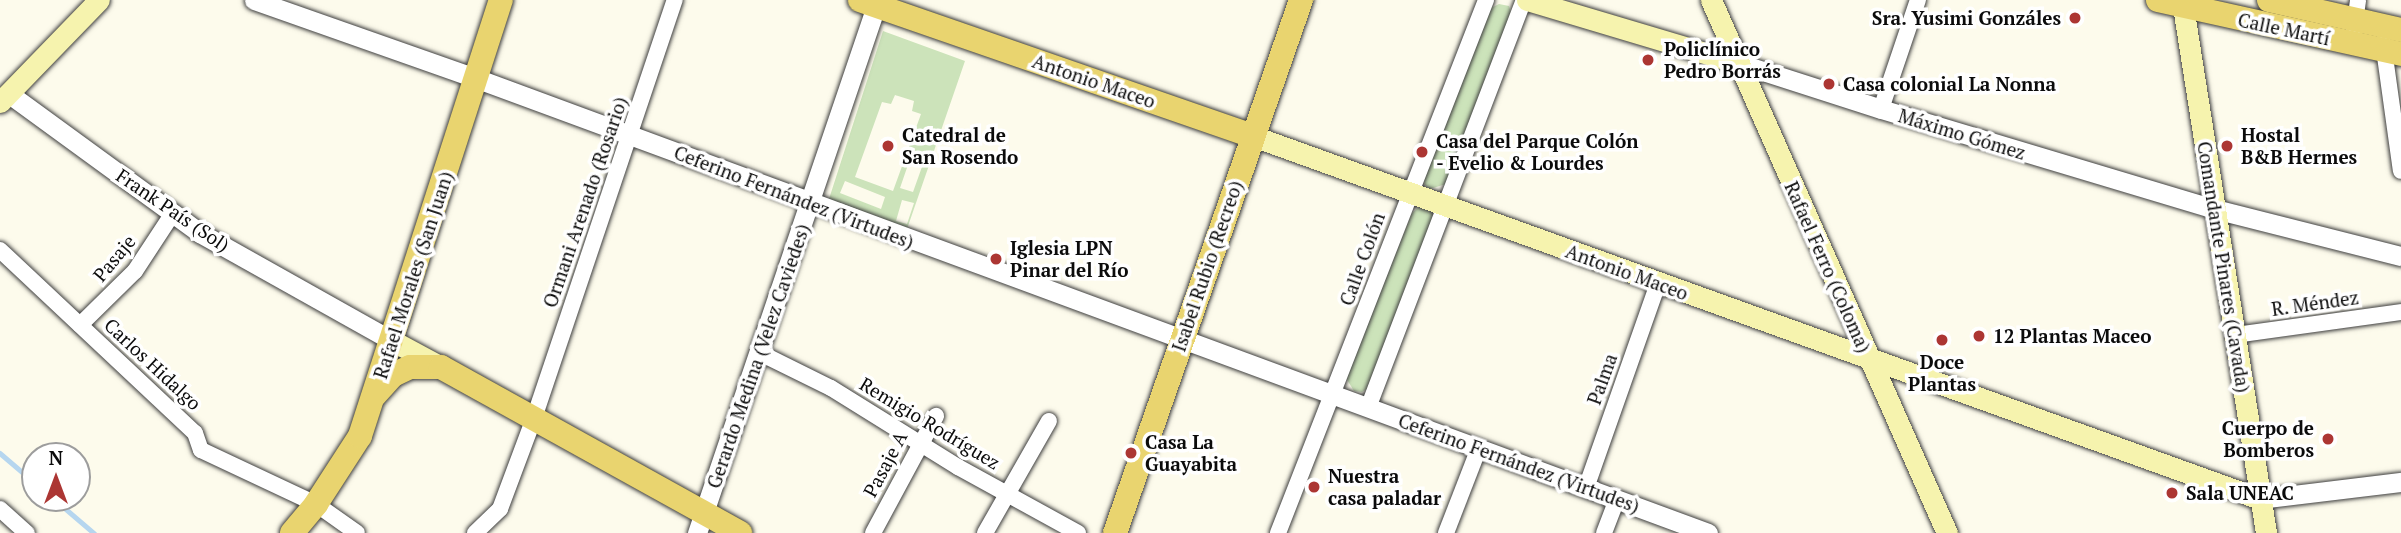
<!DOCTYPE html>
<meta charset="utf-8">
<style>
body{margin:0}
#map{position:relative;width:2401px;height:533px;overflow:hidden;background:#fdfbec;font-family:"PT Serif",serif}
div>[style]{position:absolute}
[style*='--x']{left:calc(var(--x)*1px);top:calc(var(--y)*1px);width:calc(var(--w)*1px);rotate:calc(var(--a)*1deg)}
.green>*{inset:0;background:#cce3ba}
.stream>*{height:4.5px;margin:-2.25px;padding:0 2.25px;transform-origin:2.25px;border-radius:2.25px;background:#b6d6ef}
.roads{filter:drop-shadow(0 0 2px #3e3e3e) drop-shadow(0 0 2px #3e3e3e)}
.minor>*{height:16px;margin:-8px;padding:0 8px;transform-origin:8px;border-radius:8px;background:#fff}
.tertiary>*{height:19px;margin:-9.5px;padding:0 9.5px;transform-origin:9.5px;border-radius:9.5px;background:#fff}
.secondary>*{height:21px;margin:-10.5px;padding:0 10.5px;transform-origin:10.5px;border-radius:10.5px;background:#f6f3ae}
.primary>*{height:24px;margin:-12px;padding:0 12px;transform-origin:12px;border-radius:12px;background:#e9d46f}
.dots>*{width:19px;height:19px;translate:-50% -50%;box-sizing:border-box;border:4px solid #fff;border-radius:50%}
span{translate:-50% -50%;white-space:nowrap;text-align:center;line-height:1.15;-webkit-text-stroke:7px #fff;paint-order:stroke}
.poi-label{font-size:19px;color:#0b0b0b;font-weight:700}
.right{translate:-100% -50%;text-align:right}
.left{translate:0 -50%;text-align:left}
.street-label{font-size:19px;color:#0b0b0b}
.north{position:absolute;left:21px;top:442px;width:70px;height:70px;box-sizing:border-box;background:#fff;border:2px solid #9d9d9d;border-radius:50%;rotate:0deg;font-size:19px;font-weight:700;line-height:28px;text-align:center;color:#0b0b0b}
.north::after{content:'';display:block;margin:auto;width:24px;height:32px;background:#ac3633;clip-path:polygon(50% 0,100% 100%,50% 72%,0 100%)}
</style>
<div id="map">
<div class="green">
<i style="clip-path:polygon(1499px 4px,1509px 6px,1512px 16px,1446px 184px,1430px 189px,1425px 185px,1423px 178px,1491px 8px)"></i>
<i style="clip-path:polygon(evenodd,883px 31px,965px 61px,907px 229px,829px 199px,883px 31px,895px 95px,914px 101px,912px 111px,921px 114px,893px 191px,855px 177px,882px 102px,891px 104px,895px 95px,883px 31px,910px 159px,923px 164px,913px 192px,900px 188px,910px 159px,883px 31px,845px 181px,885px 197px,881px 209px,840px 193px,845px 181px,883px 31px,902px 200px,914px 203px,907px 224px,896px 221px,902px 200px)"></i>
<i style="clip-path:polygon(1419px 207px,1428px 209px,1434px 215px,1370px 387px,1362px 392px,1354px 391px,1346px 378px,1412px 213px)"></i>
</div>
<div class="stream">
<i style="--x:0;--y:453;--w:46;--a:40.6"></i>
<i style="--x:53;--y:498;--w:54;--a:40.5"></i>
</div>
<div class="roads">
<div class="minor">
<i style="--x:2354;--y:29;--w:29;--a:-82"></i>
<i style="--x:2383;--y:42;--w:130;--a:82.1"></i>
<i style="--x:1881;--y:109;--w:115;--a:-71.3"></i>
<i style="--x:0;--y:250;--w:267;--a:43.2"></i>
<i style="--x:195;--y:433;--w:18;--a:71"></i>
<i style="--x:201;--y:450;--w:127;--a:25.2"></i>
<i style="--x:316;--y:504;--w:50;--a:35.3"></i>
<i style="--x:80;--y:325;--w:77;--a:-44.5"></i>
<i style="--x:135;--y:271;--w:69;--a:-56.8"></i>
<i style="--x:2235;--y:335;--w:168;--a:-7.9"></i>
<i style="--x:758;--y:352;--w:81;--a:26.3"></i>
<i style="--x:831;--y:388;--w:150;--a:31.9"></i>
<i style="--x:958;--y:467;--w:137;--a:28.8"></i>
<i style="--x:1368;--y:408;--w:437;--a:-69.1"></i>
<i style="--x:1586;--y:488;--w:216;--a:-70.6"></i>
<i style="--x:0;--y:509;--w:36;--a:42"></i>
<i style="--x:475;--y:533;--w:35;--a:-44"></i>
<i style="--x:500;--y:509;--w:97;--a:-69.5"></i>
<i style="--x:534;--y:418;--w:441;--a:-71.4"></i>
<i style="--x:873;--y:533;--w:133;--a:-61.7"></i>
<i style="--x:985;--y:533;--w:129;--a:-60.3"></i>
<i style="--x:1278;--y:533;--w:572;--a:-68.68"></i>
<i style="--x:1446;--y:533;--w:91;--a:-68.8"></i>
<i style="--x:1604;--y:533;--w:36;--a:-69"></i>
</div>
<div class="tertiary">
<i style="--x:254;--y:0;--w:238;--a:19.4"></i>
<i style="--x:478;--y:79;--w:1311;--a:20.26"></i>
<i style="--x:1738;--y:63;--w:150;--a:17.8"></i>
<i style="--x:1881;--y:109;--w:349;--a:16.7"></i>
<i style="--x:2215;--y:209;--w:192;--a:14.2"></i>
<i style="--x:8;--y:93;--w:238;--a:36.1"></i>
<i style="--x:200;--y:233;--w:219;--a:29.3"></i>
<i style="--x:2260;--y:499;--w:142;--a:-6.9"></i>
<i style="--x:697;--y:533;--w:563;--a:-71.24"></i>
</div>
<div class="secondary">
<i style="--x:1527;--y:0;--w:220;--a:16.6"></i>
<i style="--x:1711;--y:0;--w:583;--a:66.12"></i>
<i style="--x:2182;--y:0;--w:540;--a:81.04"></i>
<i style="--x:0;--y:102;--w:142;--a:-45.9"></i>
<i style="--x:1253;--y:136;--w:1070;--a:19.82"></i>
<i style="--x:391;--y:340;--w:57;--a:28.4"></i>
</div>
<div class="primary">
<i style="--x:860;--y:0;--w:416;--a:19.1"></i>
<i style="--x:2158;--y:0;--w:249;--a:12.5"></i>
<i style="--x:2269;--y:0;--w:135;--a:12.8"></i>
<i style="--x:375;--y:395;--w:27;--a:-48"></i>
<i style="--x:393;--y:375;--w:19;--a:-25"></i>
<i style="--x:410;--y:367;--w:31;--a:0"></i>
<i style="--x:441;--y:367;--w:342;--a:29"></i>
<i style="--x:292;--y:533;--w:38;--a:-50"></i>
<i style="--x:316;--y:504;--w:81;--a:-57.1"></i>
<i style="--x:360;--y:436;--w:458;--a:-72.1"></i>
<i style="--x:1115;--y:533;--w:565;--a:-70.76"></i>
</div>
</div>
<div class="dots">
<i style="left:2075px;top:18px;background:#ac3633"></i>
<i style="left:1648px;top:60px;background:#ac3633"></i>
<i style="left:1829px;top:84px;background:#ac3633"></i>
<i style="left:888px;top:146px;background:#ac3633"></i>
<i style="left:2227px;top:146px;background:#ac3633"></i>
<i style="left:1422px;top:152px;background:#ac3633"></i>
<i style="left:996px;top:259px;background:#ac3633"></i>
<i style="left:1979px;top:336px;background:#ac3633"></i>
<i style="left:1942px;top:340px;background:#ac3633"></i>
<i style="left:2328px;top:439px;background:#ac3633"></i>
<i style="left:1131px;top:453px;background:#ac3633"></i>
<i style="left:1314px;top:487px;background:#ac3633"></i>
<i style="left:2172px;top:493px;background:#ac3633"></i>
</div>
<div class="poi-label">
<span class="right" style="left:2061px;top:18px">Sra. Yusimi Gonzáles</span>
<span class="left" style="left:1664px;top:60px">Policlínico<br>Pedro Borrás</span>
<span class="left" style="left:1843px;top:84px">Casa colonial La Nonna</span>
<span class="left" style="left:902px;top:146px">Catedral de<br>San Rosendo</span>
<span class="left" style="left:2241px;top:146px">Hostal<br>B&amp;B Hermes</span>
<span class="left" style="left:1436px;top:152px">Casa del Parque Colón<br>- Evelio &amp; Lourdes</span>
<span class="left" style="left:1010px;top:259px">Iglesia LPN<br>Pinar del Río</span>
<span class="left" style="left:1993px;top:336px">12 Plantas Maceo</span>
<span style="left:1942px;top:373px">Doce<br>Plantas</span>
<span class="right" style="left:2314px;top:439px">Cuerpo de<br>Bomberos</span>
<span class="left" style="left:1145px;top:453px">Casa La<br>Guayabita</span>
<span class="left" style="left:1328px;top:487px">Nuestra<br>casa paladar</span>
<span class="left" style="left:2186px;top:493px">Sala UNEAC</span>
</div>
<div class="street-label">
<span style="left:2284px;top:29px;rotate:12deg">Calle Martí</span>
<span style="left:1094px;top:81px;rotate:19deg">Antonio Maceo</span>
<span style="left:1962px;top:134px;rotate:17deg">Máximo Gómez</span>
<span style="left:794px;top:197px;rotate:21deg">Ceferino Fernández (Virtudes)</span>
<span style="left:585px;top:202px;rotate:-71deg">Ormani Arenado (Rosario)</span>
<span style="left:173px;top:210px;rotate:34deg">Frank País (Sol)</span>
<span style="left:114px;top:258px;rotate:-50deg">Pasaje</span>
<span style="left:1362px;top:259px;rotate:-70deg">Calle Colón</span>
<span style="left:1207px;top:266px;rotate:-71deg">Isabel Rubio (Recreo)</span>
<span style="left:1828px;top:267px;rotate:66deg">Rafael Ferro (Coloma)</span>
<span style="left:2224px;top:267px;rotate:81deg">Comandante Pinares (Cavada)</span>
<span style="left:1627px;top:272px;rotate:20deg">Antonio Maceo</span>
<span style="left:413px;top:275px;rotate:-72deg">Rafael Morales (San Juan)</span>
<span style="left:2315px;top:303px;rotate:-8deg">R. Méndez</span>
<span style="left:758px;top:356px;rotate:-71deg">Gerardo Medina (Velez Caviedes)</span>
<span style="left:153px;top:364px;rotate:43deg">Carlos Hidalgo</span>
<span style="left:1602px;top:379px;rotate:-70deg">Palma</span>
<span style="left:930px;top:423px;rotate:31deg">Remigio Rodríguez</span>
<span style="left:1519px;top:463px;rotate:20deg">Ceferino Fernández (Virtudes)</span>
<span style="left:885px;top:464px;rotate:-62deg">Pasaje A</span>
</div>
<div class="north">N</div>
</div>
